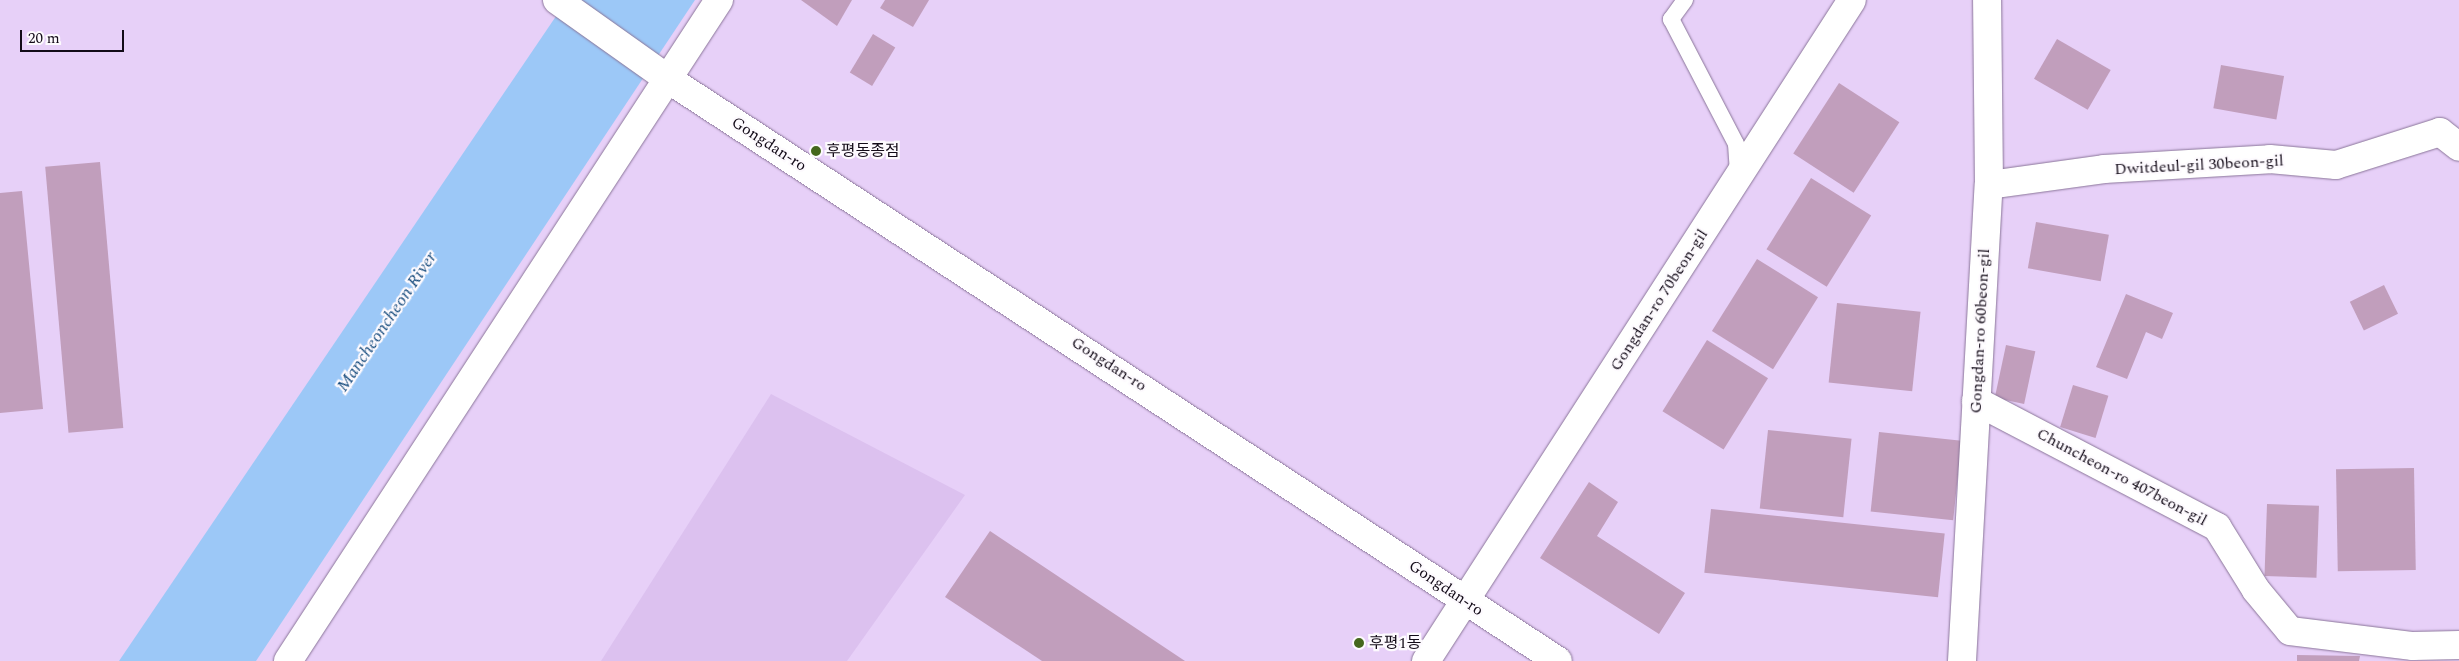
<!DOCTYPE html>
<meta charset="utf-8">
<style>
body{margin:0}
#map{position:relative;width:2459px;height:661px;overflow:hidden;background:#e7d0f8;font-family:Spectral,"Noto Sans KR",serif}
div>[style]{position:absolute}
[style*='--x']{left:calc(var(--x)*1px);top:calc(var(--y)*1px);width:calc(var(--w)*1px);rotate:calc(var(--a)*1deg)}
.built>*{inset:0;background:#dcc1ef}
.water>*{inset:0;background:#9cc8f7}
.building>*{inset:0;background:#c19ebc;transform-origin:0 0}
.roads{filter:drop-shadow(0 0 1px #8a7599) drop-shadow(0 0 1px #8a7599)}
.service>*{height:16px;margin:-8px;padding:0 8px;transform-origin:8px;border-radius:8px;background:#fff}
.minor>*{height:28px;margin:-14px;padding:0 14px;transform-origin:14px;border-radius:14px;background:#fff}
.tertiary>*{height:28px;margin:-14px;padding:0 14px;transform-origin:14px;border-radius:14px;background:#fff}
.dots>*{width:14px;height:14px;translate:-50% -50%;box-sizing:border-box;border:2px solid #fdfafe;border-radius:50%}
span{translate:-50% -50%;white-space:nowrap;text-align:center;line-height:1.15;-webkit-text-stroke:4.5px #fdfafe;paint-order:stroke}
.street-label{font-size:16px;color:#130b18}
.poi-label{font-size:16px;color:#130b18}
.left{translate:0 -50%;text-align:left}
.water-label{font-size:18px;color:#174c7e;font-style:italic}
.scale{position:absolute;left:20px;top:30px;width:104px;height:22px;box-sizing:border-box;border:2px solid #130b18;border-top:0;padding-left:6px;font-size:15px;line-height:18px;white-space:nowrap;color:#130b18;-webkit-text-stroke:4px #fdfafe;paint-order:stroke}
</style>
<div id="map">
<div class="built">
<i style="clip-path:polygon(771px 394px,965px 495px,847px 661px,601px 661px)"></i>
</div>
<div class="water">
<i style="clip-path:polygon(567px 0,695px 0,256px 661px,119px 661px)"></i>
</div>
<div class="building">
<i style="clip-path:polygon(801px 0,852px 0,837px 26px)"></i>
<i style="clip-path:polygon(885px 0,929px 0,913px 27px,880px 8px)"></i>
<i style="left:873px;top:34px;width:26px;height:45px;rotate:31deg"></i>
<i style="left:2057px;top:39px;width:62px;height:46px;rotate:30deg"></i>
<i style="left:2221px;top:65px;width:64px;height:44px;rotate:10deg"></i>
<i style="left:1839px;top:83px;width:72px;height:84px;rotate:33deg"></i>
<i style="left:100px;top:162px;width:267px;height:55px;rotate:85deg"></i>
<i style="left:1811px;top:178px;width:71px;height:84px;rotate:32deg"></i>
<i style="clip-path:polygon(22px 191px,43px 409px,0 413px,0 193px)"></i>
<i style="left:2036px;top:222px;width:74px;height:47px;rotate:10deg"></i>
<i style="left:1757px;top:259px;width:72px;height:85px;rotate:32deg"></i>
<i style="left:2384px;top:285px;width:32px;height:38px;rotate:64deg"></i>
<i style="clip-path:polygon(2126px 294px,2173px 313px,2162px 339px,2146px 332px,2127px 379px,2096px 367px)"></i>
<i style="left:1837px;top:303px;width:84px;height:80px;rotate:6deg"></i>
<i style="left:1707px;top:340px;width:72px;height:84px;rotate:32deg"></i>
<i style="left:2006px;top:345px;width:30px;height:54px;rotate:12deg"></i>
<i style="left:2073px;top:385px;width:37px;height:44px;rotate:17deg"></i>
<i style="left:1768px;top:430px;width:84px;height:79px;rotate:6deg"></i>
<i style="left:1879px;top:432px;width:83px;height:80px;rotate:6deg"></i>
<i style="left:2414px;top:468px;width:102px;height:78px;rotate:89deg"></i>
<i style="clip-path:polygon(1589px 482px,1618px 502px,1597px 536px,1685px 593px,1659px 634px,1540px 558px)"></i>
<i style="left:2267px;top:504px;width:52px;height:72px;rotate:2deg"></i>
<i style="left:1711px;top:509px;width:235px;height:64px;rotate:6deg"></i>
<i style="clip-path:polygon(990px 531px,1185px 661px,1042px 661px,945px 597px)"></i>
<i style="clip-path:polygon(2297px 655px,2360px 656px,2359px 661px,2297px 661px)"></i>
</div>
<div class="roads">
<div class="service">
<i style="--x:1685;--y:0;--w:24;--a:126"></i>
<i style="--x:1671;--y:19;--w:141;--a:62.5"></i>
<i style="--x:1736;--y:144;--w:31;--a:86"></i>
</div>
<div class="minor">
<i style="--x:1989;--y:185;--w:116;--a:-7.9"></i>
<i style="--x:2104;--y:169;--w:166;--a:-3.4"></i>
<i style="--x:2270;--y:159;--w:66;--a:5.2"></i>
<i style="--x:2336;--y:165;--w:109;--a:-17.6"></i>
<i style="--x:2440;--y:132;--w:24;--a:38"></i>
<i style="--x:1976;--y:401;--w:272;--a:27.6"></i>
<i style="--x:2217;--y:527;--w:74;--a:58.2"></i>
<i style="--x:2256;--y:590;--w:53;--a:50.3"></i>
<i style="--x:2290;--y:631;--w:124;--a:7"></i>
<i style="--x:2413;--y:646;--w:46;--a:-1.2"></i>
<i style="--x:288;--y:661;--w:789;--a:-56.89"></i>
<i style="--x:1426;--y:661;--w:786;--a:-57.2"></i>
<i style="--x:1962;--y:661;--w:477;--a:-86.8"></i>
<i style="--x:1989;--y:185;--w:185;--a:-90.6"></i>
</div>
<div class="tertiary">
<i style="--x:557;--y:0;--w:136;--a:35.4"></i>
<i style="--x:668;--y:79;--w:1063;--a:33.18"></i>
</div>
</div>
<div class="dots">
<i style="left:816px;top:151px;background:#45671d"></i>
<i style="left:1359px;top:643px;background:#45671d"></i>
</div>
<div class="street-label">
<span style="left:769px;top:144px;rotate:33deg">Gongdan-ro</span>
<span style="left:2199px;top:165px;rotate:-3deg">Dwitdeul-gil 30beon-gil</span>
<span style="left:1659px;top:300px;rotate:-57deg">Gongdan-ro 70beon-gil</span>
<span style="left:1980px;top:331px;rotate:-87deg">Gongdan-ro 60beon-gil</span>
<span style="left:1109px;top:364px;rotate:33deg">Gongdan-ro</span>
<span style="left:2122px;top:477px;rotate:28deg">Chuncheon-ro 407beon-gil</span>
<span style="left:1446px;top:588px;rotate:34deg">Gongdan-ro</span>
</div>
<div class="poi-label">
<span class="left" style="left:826px;top:151px">후평동종점</span>
<span class="left" style="left:1369px;top:643px">후평1동</span>
</div>
<div class="water-label">
<span style="left:387px;top:322px;rotate:-56deg">Mancheoncheon River</span>
</div>
<div class="scale">20 m</div>
</div>
